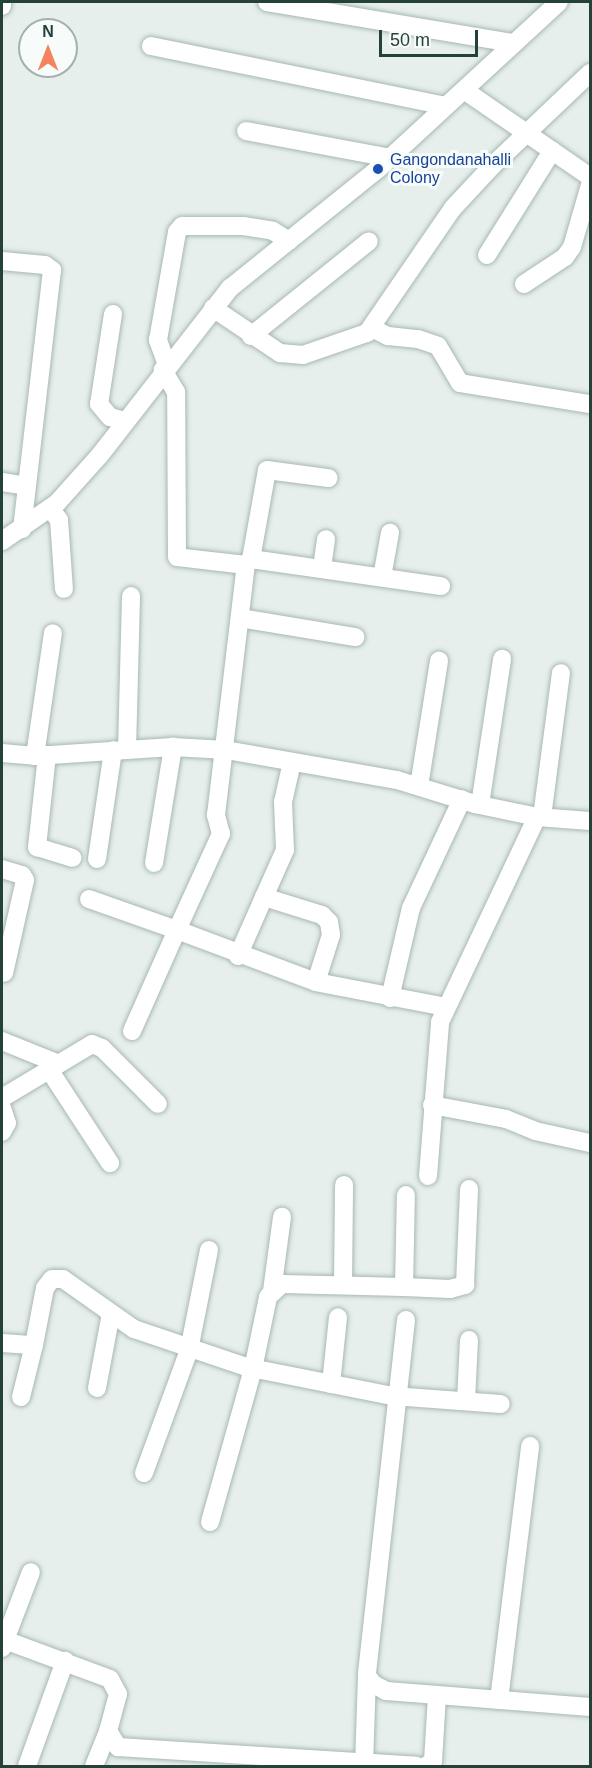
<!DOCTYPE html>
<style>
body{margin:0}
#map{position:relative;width:592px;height:1768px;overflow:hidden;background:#e6efeb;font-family:Helvetica,sans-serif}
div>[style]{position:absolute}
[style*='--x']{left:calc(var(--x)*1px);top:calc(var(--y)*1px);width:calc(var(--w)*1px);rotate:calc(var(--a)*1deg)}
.roads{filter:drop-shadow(0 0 2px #a8b8b2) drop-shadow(0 0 2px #a8b8b2)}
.minor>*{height:18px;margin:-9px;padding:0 9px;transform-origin:9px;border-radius:9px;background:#fff}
.dots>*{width:16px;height:16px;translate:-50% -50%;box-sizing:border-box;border:3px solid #f7fbf9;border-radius:50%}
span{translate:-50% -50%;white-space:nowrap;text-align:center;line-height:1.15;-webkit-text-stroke:6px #f7fbf9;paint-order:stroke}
.transit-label{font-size:16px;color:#164399}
.left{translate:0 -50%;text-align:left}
.frame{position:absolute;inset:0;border:3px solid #24423a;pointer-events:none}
.north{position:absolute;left:18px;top:18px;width:60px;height:60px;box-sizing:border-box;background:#f7fbf9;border:2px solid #a3b1ad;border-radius:50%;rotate:0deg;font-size:16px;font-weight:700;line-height:24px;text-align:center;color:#24423a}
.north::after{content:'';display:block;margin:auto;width:21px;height:27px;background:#f4845f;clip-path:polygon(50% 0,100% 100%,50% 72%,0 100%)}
.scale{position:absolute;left:379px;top:30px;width:99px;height:27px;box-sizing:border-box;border:3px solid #24423a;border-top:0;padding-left:8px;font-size:18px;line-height:21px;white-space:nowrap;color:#24423a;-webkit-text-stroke:4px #f7fbf9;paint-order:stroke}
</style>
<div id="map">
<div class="roads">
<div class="minor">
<i style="--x:267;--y:2;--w:248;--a:9.5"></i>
<i style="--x:2;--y:6;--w:4;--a:-90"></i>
<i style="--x:151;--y:46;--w:301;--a:11.5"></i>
<i style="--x:464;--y:90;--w:153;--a:34.6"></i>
<i style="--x:246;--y:131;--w:147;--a:10.6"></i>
<i style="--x:487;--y:255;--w:123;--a:-58"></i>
<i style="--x:2;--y:261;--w:43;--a:5.3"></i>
<i style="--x:45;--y:265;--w:9;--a:36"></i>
<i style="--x:52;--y:270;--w:261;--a:96.6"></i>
<i style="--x:524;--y:284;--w:49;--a:-33.4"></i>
<i style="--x:565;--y:257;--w:12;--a:-55"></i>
<i style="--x:572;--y:247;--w:65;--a:-73.8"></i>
<i style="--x:213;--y:308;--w:81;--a:33.9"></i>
<i style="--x:280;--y:353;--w:23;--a:5"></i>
<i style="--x:303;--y:355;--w:68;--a:-19"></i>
<i style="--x:367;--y:333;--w:152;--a:-55.5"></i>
<i style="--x:453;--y:208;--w:59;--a:-47.1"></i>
<i style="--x:493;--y:165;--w:134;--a:-43.5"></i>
<i style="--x:113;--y:314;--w:91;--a:98.8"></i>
<i style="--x:99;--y:404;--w:17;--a:50"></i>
<i style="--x:110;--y:417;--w:16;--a:15"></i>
<i style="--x:372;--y:328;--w:18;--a:27"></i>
<i style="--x:388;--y:336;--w:30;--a:6"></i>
<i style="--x:418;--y:339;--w:21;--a:19"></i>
<i style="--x:438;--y:346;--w:43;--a:59.3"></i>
<i style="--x:460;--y:383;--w:132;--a:9.2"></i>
<i style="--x:251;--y:336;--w:151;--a:-38.8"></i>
<i style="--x:167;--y:365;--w:27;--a:-110"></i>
<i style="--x:158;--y:340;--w:110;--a:-80"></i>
<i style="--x:177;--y:232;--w:8;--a:-50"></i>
<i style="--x:182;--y:226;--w:61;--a:0"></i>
<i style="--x:243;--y:226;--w:30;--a:9"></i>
<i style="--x:273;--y:231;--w:19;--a:32"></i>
<i style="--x:2;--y:482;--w:25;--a:9"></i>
<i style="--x:50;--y:508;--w:15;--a:53"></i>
<i style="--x:59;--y:520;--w:69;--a:85.9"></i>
<i style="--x:2;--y:541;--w:67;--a:-34.6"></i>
<i style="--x:57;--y:503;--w:64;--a:-48.1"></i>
<i style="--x:100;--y:455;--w:212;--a:-52.1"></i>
<i style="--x:230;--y:288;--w:190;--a:-38.8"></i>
<i style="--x:378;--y:169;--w:246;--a:-42.7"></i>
<i style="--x:251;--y:559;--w:90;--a:-79.8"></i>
<i style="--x:267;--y:470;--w:62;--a:7.5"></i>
<i style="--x:246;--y:565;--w:8;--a:-50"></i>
<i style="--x:251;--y:559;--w:192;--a:8.1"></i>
<i style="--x:322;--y:568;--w:29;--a:-82"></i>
<i style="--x:382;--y:577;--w:45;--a:-79.7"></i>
<i style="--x:240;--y:618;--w:117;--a:9.4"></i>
<i style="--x:127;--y:750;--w:154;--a:-88.5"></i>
<i style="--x:2;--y:753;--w:33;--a:5"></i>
<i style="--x:35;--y:756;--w:138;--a:-3.7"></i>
<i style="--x:173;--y:747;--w:53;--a:3.2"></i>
<i style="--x:226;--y:750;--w:174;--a:10"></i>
<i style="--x:397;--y:780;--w:82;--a:17.1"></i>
<i style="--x:475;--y:804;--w:63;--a:11.8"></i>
<i style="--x:537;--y:817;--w:53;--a:4.3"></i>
<i style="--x:47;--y:755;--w:93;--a:96.2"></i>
<i style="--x:37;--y:847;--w:37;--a:17"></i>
<i style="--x:35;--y:756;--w:124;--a:-81.7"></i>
<i style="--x:419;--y:786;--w:127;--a:-80.9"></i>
<i style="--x:480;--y:805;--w:148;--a:-81.4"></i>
<i style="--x:542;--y:817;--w:145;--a:-82.5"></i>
<i style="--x:97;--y:859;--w:110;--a:-81.6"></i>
<i style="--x:154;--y:863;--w:118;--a:-80.7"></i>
<i style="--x:2;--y:869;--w:21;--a:17"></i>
<i style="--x:22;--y:875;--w:6;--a:59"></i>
<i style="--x:25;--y:880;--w:95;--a:102.7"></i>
<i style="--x:264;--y:897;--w:51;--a:-65.9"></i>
<i style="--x:285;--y:850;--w:48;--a:-92.4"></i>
<i style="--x:283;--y:802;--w:41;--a:-77.3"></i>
<i style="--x:89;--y:899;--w:93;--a:19.4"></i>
<i style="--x:177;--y:930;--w:106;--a:-65.4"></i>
<i style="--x:221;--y:834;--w:20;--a:-105"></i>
<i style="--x:216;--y:815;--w:252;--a:-83.2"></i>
<i style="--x:246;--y:565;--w:69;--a:-173.4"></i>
<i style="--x:177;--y:557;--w:165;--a:-90.3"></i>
<i style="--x:176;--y:392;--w:26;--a:-121"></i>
<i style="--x:238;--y:956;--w:64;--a:-66.2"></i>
<i style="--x:264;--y:897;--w:61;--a:17.2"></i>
<i style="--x:322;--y:915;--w:10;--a:45"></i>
<i style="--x:329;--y:922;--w:13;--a:81"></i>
<i style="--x:331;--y:935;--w:49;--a:107.7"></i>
<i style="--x:390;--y:998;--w:92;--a:-76.9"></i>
<i style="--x:411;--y:908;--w:120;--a:-64.9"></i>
<i style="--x:132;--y:1031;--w:111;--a:-66"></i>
<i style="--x:177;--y:930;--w:148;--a:20.5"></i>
<i style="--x:316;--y:982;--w:132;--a:10.9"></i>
<i style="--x:2;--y:1041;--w:61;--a:22"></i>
<i style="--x:50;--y:1071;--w:110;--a:56.9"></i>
<i style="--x:2;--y:1098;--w:105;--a:-31"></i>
<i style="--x:92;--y:1044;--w:11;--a:22"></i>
<i style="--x:102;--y:1048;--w:79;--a:45"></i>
<i style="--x:432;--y:1105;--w:75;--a:10.7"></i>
<i style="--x:506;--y:1119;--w:31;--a:22"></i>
<i style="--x:535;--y:1131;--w:56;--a:12.3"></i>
<i style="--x:2;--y:1108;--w:16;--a:72"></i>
<i style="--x:7;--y:1123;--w:10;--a:119"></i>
<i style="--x:428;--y:1176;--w:154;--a:-85.5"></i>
<i style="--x:440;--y:1022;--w:227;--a:-64.7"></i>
<i style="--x:343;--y:1285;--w:100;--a:-89.4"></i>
<i style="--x:404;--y:1287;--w:46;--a:2.5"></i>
<i style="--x:450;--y:1289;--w:16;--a:-15"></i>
<i style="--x:465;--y:1285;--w:96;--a:-87.6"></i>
<i style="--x:272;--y:1291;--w:75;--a:-82.3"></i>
<i style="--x:406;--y:1320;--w:358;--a:96.3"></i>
<i style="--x:367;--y:1676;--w:10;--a:53"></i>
<i style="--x:373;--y:1684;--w:15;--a:28"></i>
<i style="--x:386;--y:1691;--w:205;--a:4.5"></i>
<i style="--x:2;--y:1343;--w:32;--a:4"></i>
<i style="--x:34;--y:1345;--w:58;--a:-79.1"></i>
<i style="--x:45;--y:1288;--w:11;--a:-52"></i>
<i style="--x:52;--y:1279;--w:11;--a:0"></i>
<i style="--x:63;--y:1279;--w:87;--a:35.2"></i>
<i style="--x:134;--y:1329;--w:118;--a:18.7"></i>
<i style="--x:246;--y:1367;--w:150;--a:11.2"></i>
<i style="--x:393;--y:1396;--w:108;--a:4.2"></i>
<i style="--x:331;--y:1384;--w:67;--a:-84"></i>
<i style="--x:97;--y:1388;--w:76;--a:-79.4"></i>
<i style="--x:21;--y:1397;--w:54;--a:-76"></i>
<i style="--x:466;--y:1401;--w:61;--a:-87.2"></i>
<i style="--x:144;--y:1473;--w:131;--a:-69.9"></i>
<i style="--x:189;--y:1350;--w:102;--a:-78.7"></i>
<i style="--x:210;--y:1522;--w:159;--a:-74.3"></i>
<i style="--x:253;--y:1369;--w:74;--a:-78.2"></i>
<i style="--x:268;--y:1297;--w:19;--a:-43"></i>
<i style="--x:282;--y:1284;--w:122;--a:1.4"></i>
<i style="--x:404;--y:1287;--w:92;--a:-88.8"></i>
<i style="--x:2;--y:1639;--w:115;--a:20.3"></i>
<i style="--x:110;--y:1679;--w:17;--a:62"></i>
<i style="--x:118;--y:1694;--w:38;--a:105"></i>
<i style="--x:108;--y:1731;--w:19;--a:58"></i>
<i style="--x:118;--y:1747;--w:299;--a:3.6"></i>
<i style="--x:2;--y:1648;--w:81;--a:-69.1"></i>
<i style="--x:499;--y:1700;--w:256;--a:-83"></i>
<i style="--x:27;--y:1766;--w:112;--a:-70.1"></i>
<i style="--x:94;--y:1766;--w:38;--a:-68"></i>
<i style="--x:364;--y:1766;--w:90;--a:-88.1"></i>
<i style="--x:426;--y:1766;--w:9;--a:-36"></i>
<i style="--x:433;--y:1761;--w:66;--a:-86.5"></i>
</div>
</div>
<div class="dots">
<i style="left:378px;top:169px;background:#1a4fb4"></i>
</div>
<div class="transit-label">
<span class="left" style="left:390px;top:169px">Gangondanahalli<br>Colony</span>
</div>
<div class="frame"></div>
<div class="north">N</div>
<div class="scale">50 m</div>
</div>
